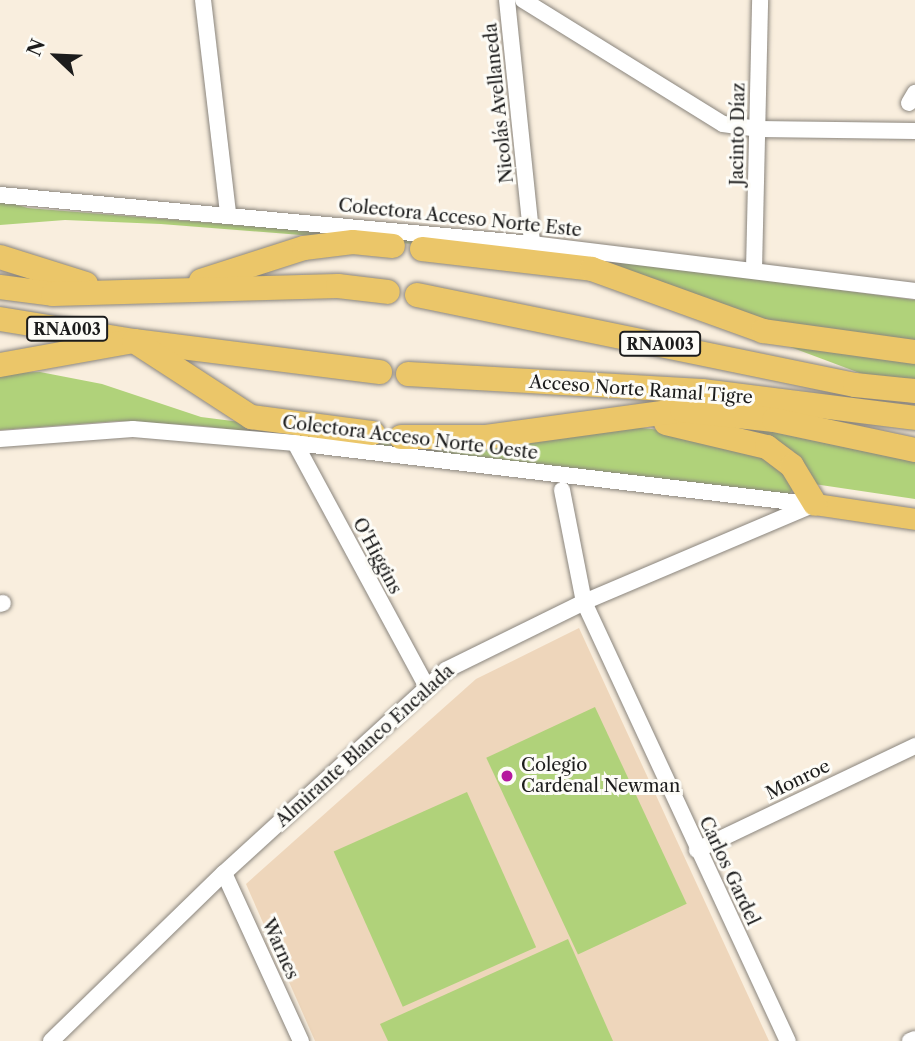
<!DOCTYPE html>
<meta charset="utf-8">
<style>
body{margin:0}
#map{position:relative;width:915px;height:1041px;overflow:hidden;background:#f9eede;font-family:"Libre Caslon Text",serif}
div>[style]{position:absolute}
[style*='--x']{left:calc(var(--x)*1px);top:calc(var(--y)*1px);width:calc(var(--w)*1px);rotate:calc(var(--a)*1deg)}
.built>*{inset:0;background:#eed6bb}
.green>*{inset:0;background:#b0d27a;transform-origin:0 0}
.roads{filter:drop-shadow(0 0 2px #8a857d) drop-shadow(0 0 2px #8a857d)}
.minor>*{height:16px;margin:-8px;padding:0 8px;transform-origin:8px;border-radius:8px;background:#fff}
.major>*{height:21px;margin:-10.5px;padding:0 10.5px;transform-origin:10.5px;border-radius:10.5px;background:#ebc669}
.highway>*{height:24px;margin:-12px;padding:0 12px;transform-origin:12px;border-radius:12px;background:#ebc669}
.dots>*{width:19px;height:19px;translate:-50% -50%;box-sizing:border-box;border:4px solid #fdfcf7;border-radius:50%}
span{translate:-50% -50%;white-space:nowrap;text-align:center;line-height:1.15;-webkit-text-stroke:6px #fdfcf7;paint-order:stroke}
.shield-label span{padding:2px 5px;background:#fdfcf7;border:2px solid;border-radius:5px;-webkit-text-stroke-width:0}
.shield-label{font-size:16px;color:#1c1c1c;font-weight:700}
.street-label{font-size:18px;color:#1c1c1c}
.poi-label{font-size:18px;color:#1c1c1c}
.left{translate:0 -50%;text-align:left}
.north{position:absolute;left:21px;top:21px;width:70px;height:70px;-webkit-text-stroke:5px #fdfcf7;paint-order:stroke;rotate:293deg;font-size:19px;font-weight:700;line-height:28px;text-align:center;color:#1c1c1c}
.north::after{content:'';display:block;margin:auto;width:24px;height:32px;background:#1c1c1c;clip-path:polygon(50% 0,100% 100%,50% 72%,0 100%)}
</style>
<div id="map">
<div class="built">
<i style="clip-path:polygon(579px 628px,769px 1041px,315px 1041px,246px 884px,476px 679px)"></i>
</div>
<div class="green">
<i style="clip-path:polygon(0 200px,28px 208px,533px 249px,915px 300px,915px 341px,796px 328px,465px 248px,161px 224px,65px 220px,0 225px)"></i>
<i style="clip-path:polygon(785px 345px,915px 354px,915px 383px,865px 375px)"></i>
<i style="clip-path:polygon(40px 372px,102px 384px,201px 417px,428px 446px,623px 426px,680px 432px,773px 457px,794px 488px,788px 496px,202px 426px,118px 421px,0 430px,0 373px)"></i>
<i style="clip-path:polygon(735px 424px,915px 462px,915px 499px,814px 484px,793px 451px)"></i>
<i style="left:595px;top:707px;width:217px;height:120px;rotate:65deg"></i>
<i style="left:467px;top:792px;width:170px;height:146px;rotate:66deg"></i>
<i style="clip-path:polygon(568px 939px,613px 1041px,388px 1041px,380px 1024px)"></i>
</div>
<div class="roads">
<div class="minor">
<i style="--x:203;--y:0;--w:215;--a:83.3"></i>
<i style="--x:507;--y:0;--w:245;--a:84.1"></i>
<i style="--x:523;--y:0;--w:235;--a:31.8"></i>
<i style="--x:723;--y:124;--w:35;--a:8"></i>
<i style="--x:758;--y:129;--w:157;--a:0.7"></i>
<i style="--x:909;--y:103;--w:12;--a:-59"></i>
<i style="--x:0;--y:195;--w:534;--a:5.26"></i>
<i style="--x:532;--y:244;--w:386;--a:7"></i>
<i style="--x:754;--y:270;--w:270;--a:-88.7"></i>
<i style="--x:0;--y:439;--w:133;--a:-4.3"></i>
<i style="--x:133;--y:429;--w:163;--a:4.9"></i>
<i style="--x:295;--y:443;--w:518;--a:6.77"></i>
<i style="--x:295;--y:443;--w:277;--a:61.6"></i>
<i style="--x:562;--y:490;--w:114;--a:78.9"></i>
<i style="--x:584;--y:602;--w:484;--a:65.1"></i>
<i style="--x:0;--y:604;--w:3;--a:-18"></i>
<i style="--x:697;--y:850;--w:242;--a:-25.5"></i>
<i style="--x:224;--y:873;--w:185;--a:65.4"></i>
<i style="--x:51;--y:1041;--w:241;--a:-44.2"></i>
<i style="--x:224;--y:873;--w:301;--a:-42.4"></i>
<i style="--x:446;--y:670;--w:154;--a:-26.2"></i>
<i style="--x:584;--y:602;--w:251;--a:-23"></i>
<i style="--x:910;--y:1041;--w:5;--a:-22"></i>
</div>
<div class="major">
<i style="--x:815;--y:504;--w:101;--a:8.5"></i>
</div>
<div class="highway">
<i style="--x:422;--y:249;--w:171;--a:6.7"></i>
<i style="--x:592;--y:269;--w:182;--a:19.9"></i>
<i style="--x:763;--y:331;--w:153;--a:7.9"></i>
<i style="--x:0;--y:257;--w:90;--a:17.4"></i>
<i style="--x:201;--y:281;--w:108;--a:-17.8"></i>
<i style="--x:304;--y:248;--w:49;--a:-7"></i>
<i style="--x:353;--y:242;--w:40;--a:5.7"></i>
<i style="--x:0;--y:287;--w:53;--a:7.5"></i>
<i style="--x:53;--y:294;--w:285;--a:-1.6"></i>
<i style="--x:338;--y:286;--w:50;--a:6.8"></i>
<i style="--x:417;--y:295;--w:447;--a:11.6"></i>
<i style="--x:855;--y:385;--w:60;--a:5.7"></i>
<i style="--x:0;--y:319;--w:136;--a:9.3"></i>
<i style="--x:134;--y:341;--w:248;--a:7.2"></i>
<i style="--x:0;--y:365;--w:136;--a:-10.2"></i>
<i style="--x:134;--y:341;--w:140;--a:33"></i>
<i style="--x:251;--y:417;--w:123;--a:7.5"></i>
<i style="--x:408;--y:374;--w:294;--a:3.3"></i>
<i style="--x:702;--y:391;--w:215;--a:7.2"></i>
<i style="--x:666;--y:423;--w:104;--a:13.4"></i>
<i style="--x:767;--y:447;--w:31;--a:37"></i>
<i style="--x:792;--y:466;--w:44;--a:58.8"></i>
<i style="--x:401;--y:437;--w:85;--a:0"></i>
<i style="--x:486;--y:437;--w:198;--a:-7.8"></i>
<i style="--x:682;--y:410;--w:93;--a:6.2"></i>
<i style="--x:774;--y:420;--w:144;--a:12"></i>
</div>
</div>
<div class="dots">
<i style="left:507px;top:776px;background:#b5179e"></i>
</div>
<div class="shield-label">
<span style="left:67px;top:329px">RNA003</span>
<span style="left:660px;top:344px">RNA003</span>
</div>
<div class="street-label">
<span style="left:499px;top:103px;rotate:-96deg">Nicolás Avellaneda</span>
<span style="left:738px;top:134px;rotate:-89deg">Jacinto Díaz</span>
<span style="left:460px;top:218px;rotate:6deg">Colectora Acceso Norte Este</span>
<span style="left:641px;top:390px;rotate:4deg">Acceso Norte Ramal Tigre</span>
<span style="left:410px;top:438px;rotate:7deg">Colectora Acceso Norte Oeste</span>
<span style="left:377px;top:556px;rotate:62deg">O'Higgins</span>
<span style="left:365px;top:746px;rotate:-42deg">Almirante Blanco Encalada</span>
<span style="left:798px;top:780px;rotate:-26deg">Monroe</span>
<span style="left:729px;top:871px;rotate:65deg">Carlos Gardel</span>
<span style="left:280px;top:949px;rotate:66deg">Warnes</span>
</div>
<div class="poi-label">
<span class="left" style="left:521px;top:776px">Colegio<br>Cardenal Newman</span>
</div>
<div class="north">N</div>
</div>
